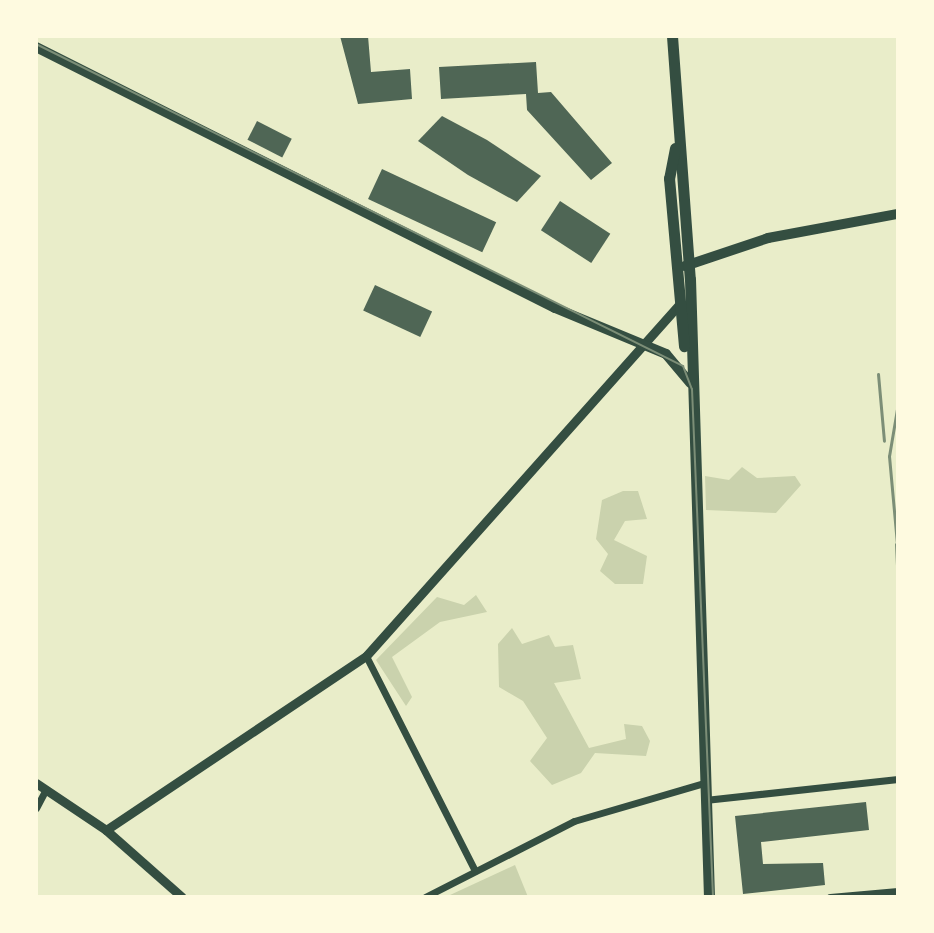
<!DOCTYPE html>
<style>
body{margin:0}
#map{position:relative;width:934px;height:933px;overflow:hidden;background:#e9edc9;font-family:"Nunito Sans",sans-serif}
div>[style]{position:absolute}
[style*='--x']{left:calc(var(--x)*1px);top:calc(var(--y)*1px);width:calc(var(--w)*1px);rotate:calc(var(--a)*1deg)}
.green>*{inset:0;background:#cad2ad}
.building>*{inset:0;background:#4f6655;transform-origin:0 0}
.minor>*{height:7px;margin:-3.5px;padding:0 3.5px;transform-origin:3.5px;border-radius:3.5px;background:#344e41}
.tertiary>*{height:9px;margin:-4.5px;padding:0 4.5px;transform-origin:4.5px;border-radius:4.5px;background:#344e41}
.secondary>*{height:10px;margin:-5px;padding:0 5px;transform-origin:5px;border-radius:5px;background:#344e41}
.primary>*{height:11px;margin:-5.5px;padding:0 5.5px;transform-origin:5.5px;border-radius:5.5px;background:#344e41}
.tram>*{height:2px;margin:-1px;padding:0 1px;transform-origin:1px;border-radius:1px;background:#7c8e77}
.rail>*{height:3px;margin:-1.5px;padding:0 1.5px;transform-origin:1.5px;border-radius:1.5px;background:#7c8e77}
span{translate:-50% -50%;white-space:nowrap;text-align:center;line-height:1.15;-webkit-text-stroke:8px #fefae0;paint-order:stroke}
.frame{position:absolute;inset:0;border:38px solid #fefae0;pointer-events:none}
</style>
<div id="map">
<div class="green">
<i style="clip-path:polygon(742px 467px,757px 478px,795px 476px,801px 485px,776px 513px,706px 510px,705px 476px,729px 480px)"></i>
<i style="clip-path:polygon(623px 491px,638px 491px,647px 519px,625px 521px,614px 540px,647px 556px,643px 584px,615px 584px,600px 571px,608px 554px,596px 539px,602px 500px)"></i>
<i style="clip-path:polygon(476px 595px,487px 612px,440px 622px,392px 657px,412px 697px,406px 706px,376px 660px,437px 597px,464px 605px)"></i>
<i style="clip-path:polygon(512px 628px,522px 644px,549px 635px,555px 647px,573px 645px,581px 679px,554px 683px,589px 748px,626px 739px,624px 724px,642px 726px,650px 741px,646px 756px,595px 753px,581px 773px,552px 785px,530px 761px,547px 738px,523px 701px,499px 687px,498px 644px)"></i>
<i style="clip-path:polygon(515px 865px,528px 897px,447px 897px,450px 895px)"></i>
</div>
<div class="building">
<i style="clip-path:polygon(340px 36px,368px 36px,371px 72px,410px 69px,412px 99px,358px 104px)"></i>
<i style="clip-path:polygon(536px 62px,538px 93px,551px 92px,612px 163px,591px 180px,527px 110px,526px 94px,441px 99px,439px 67px)"></i>
<i style="clip-path:polygon(442px 116px,487px 140px,541px 176px,517px 202px,468px 175px,418px 141px)"></i>
<i style="left:257px;top:121px;width:39px;height:21px;rotate:27deg"></i>
<i style="left:382px;top:169px;width:126px;height:33px;rotate:25deg"></i>
<i style="left:560px;top:201px;width:60px;height:35px;rotate:33deg"></i>
<i style="left:375px;top:285px;width:63px;height:28px;rotate:25deg"></i>
<i style="clip-path:polygon(866px 802px,869px 830px,761px 842px,763px 864px,823px 863px,825px 885px,743px 894px,735px 816px)"></i>
</div>
<div class="minor">
<i style="--x:366;--y:656;--w:241;--a:63.1"></i>
<i style="--x:705;--y:800;--w:194;--a:-6.2"></i>
<i style="--x:36;--y:808;--w:21;--a:-62"></i>
<i style="--x:425;--y:897;--w:167;--a:-27"></i>
<i style="--x:574;--y:821;--w:135;--a:-16.3"></i>
<i style="--x:830;--y:897;--w:68;--a:-5"></i>
</div>
<div class="tertiary">
<i style="--x:36;--y:783;--w:84;--a:33.9"></i>
<i style="--x:106;--y:830;--w:101;--a:41.4"></i>
<i style="--x:106;--y:830;--w:313;--a:-33.8"></i>
<i style="--x:366;--y:656;--w:470;--a:-48.3"></i>
</div>
<div class="secondary">
<i style="--x:36;--y:47;--w:581;--a:26.7"></i>
<i style="--x:555;--y:308;--w:120;--a:22.5"></i>
<i style="--x:666;--y:354;--w:38;--a:50"></i>
<i style="--x:685;--y:266;--w:88;--a:-18.6"></i>
<i style="--x:768;--y:238;--w:132;--a:-10.5"></i>
</div>
<div class="primary">
<i style="--x:672;--y:36;--w:244;--a:85.8"></i>
<i style="--x:690;--y:279;--w:618;--a:88.24"></i>
<i style="--x:675;--y:148;--w:31;--a:101"></i>
<i style="--x:669;--y:178;--w:169;--a:84.9"></i>
</div>
<div class="tram">
<i style="--x:36;--y:44;--w:723;--a:26.46"></i>
<i style="--x:683;--y:366;--w:25;--a:69"></i>
<i style="--x:692;--y:389;--w:508;--a:87.63"></i>
</div>
<div class="rail">
<i style="--x:878;--y:374;--w:67;--a:84.9"></i>
<i style="--x:898;--y:403;--w:54;--a:99.6"></i>
<i style="--x:889;--y:456;--w:99;--a:84.8"></i>
<i style="--x:896;--y:544;--w:43;--a:87.3"></i>
</div>
<div class="frame"></div>
</div>
